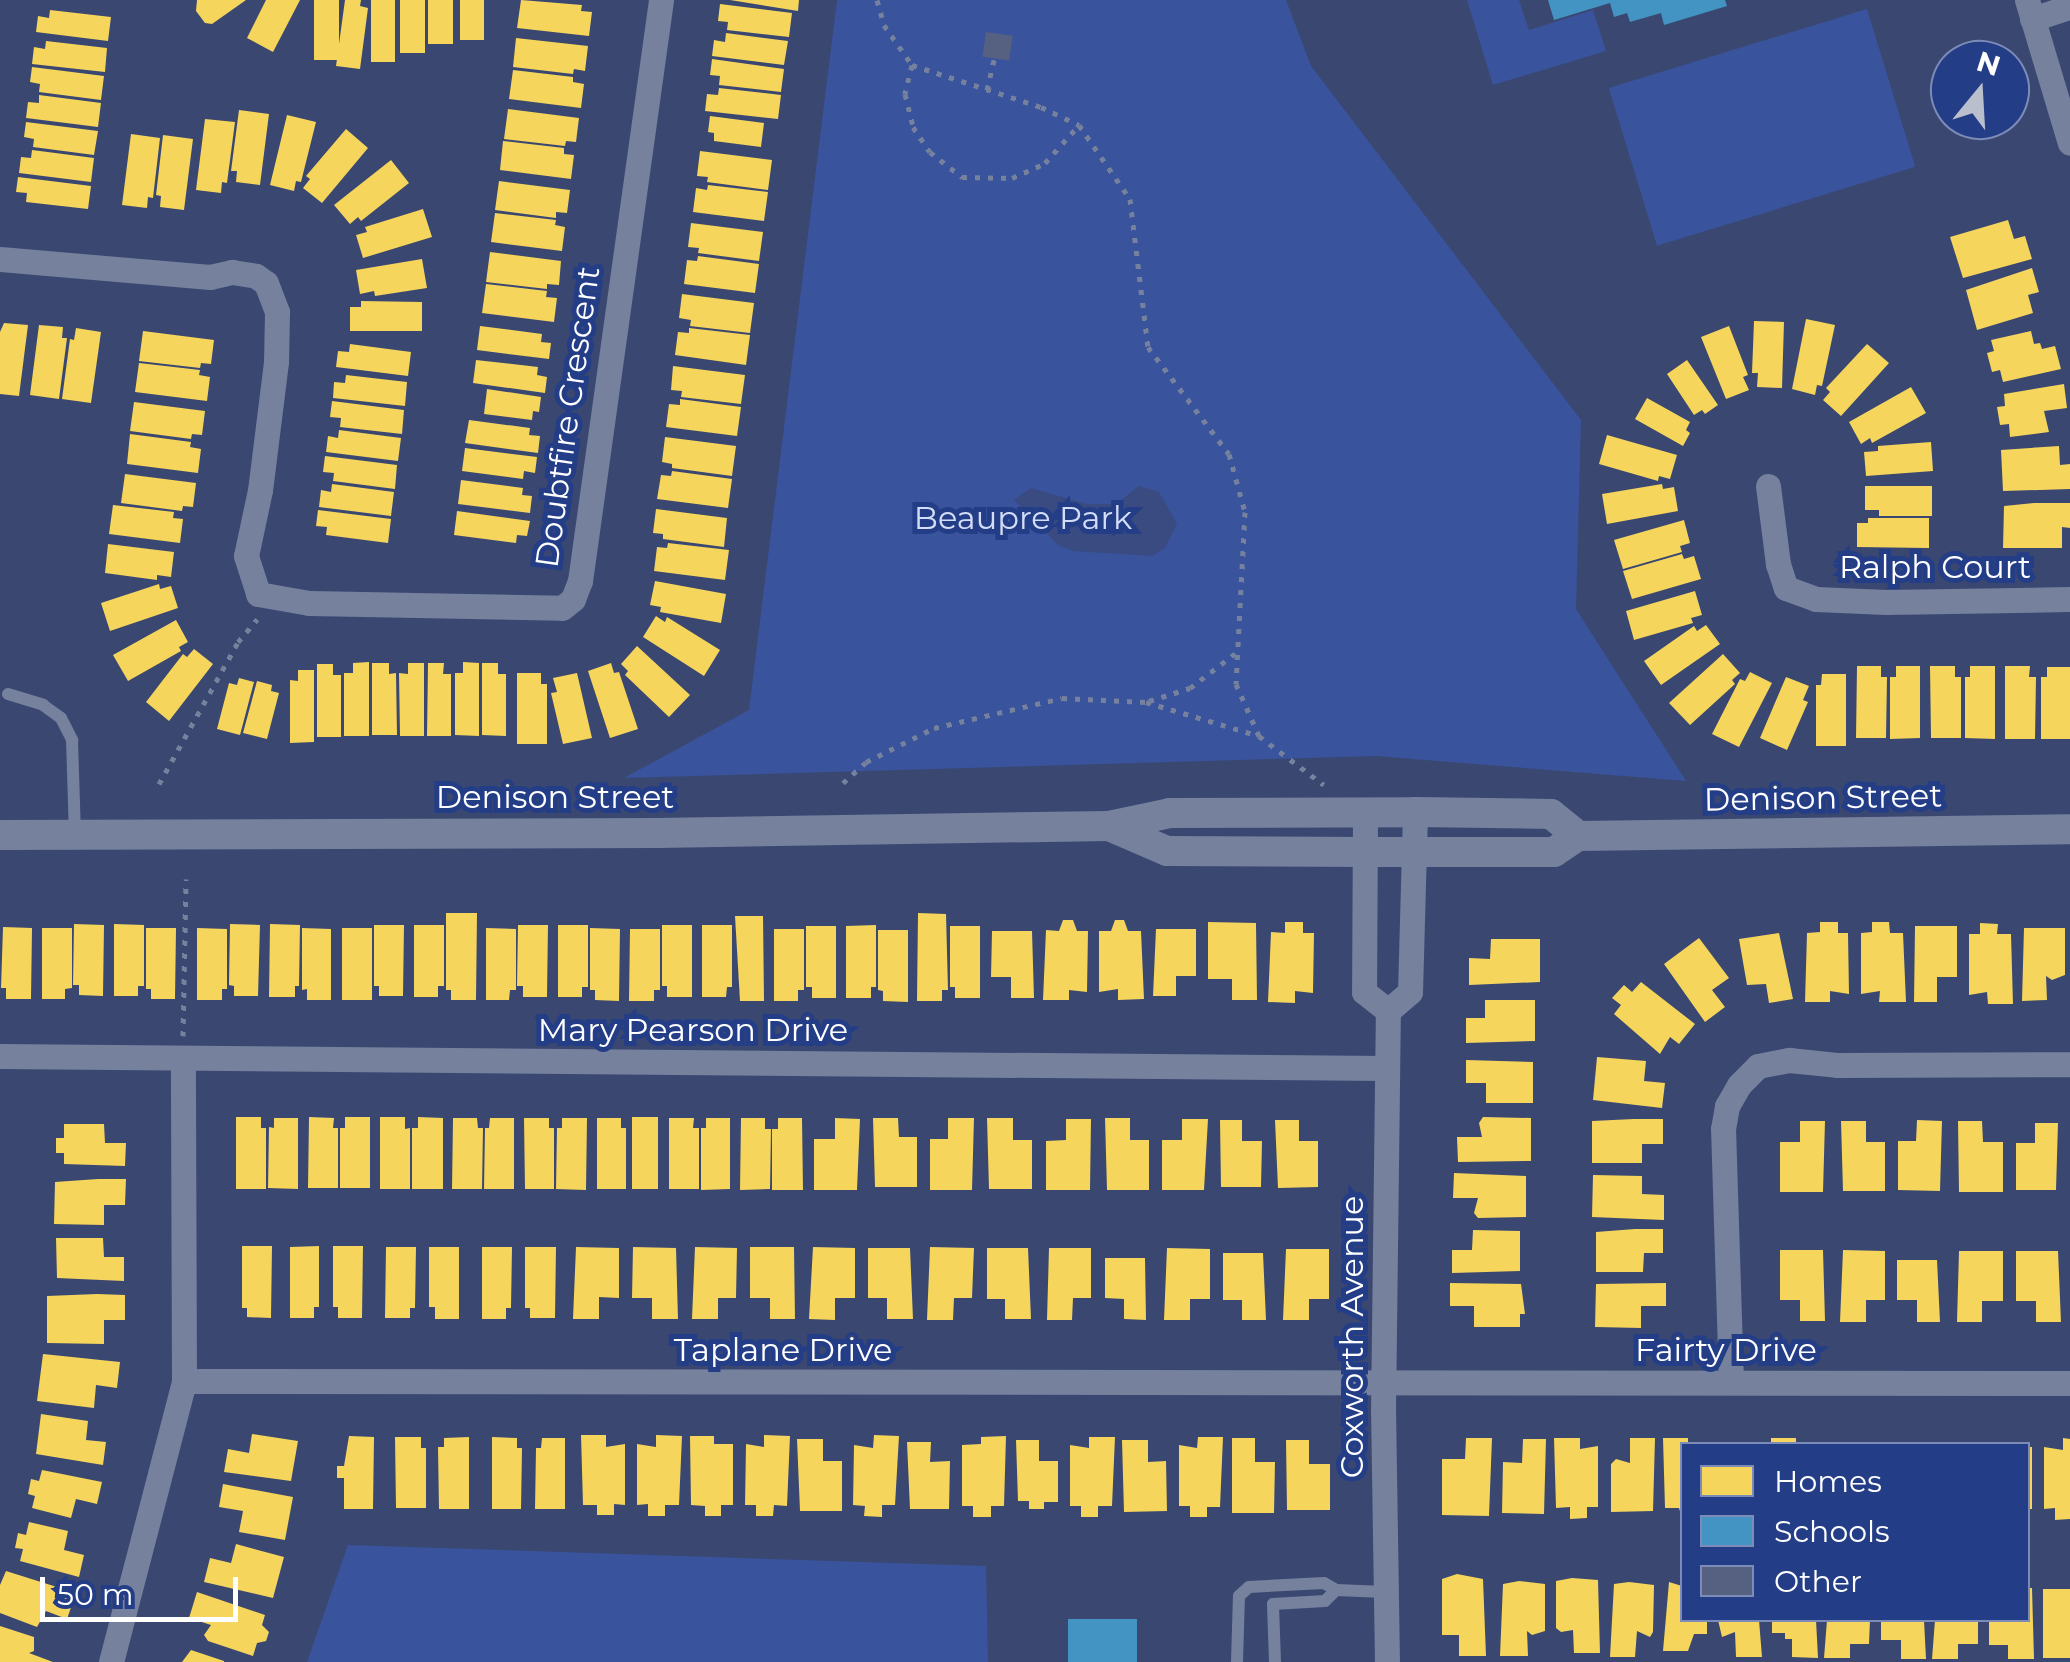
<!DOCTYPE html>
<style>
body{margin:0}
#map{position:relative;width:2070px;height:1662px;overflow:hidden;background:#3a4871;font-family:Montserrat,sans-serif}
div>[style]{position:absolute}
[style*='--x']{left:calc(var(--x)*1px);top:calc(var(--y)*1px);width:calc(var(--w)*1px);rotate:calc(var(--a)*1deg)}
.green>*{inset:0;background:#39539d;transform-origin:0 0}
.water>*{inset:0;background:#394b80}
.homes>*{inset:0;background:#f6d55c;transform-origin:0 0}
.schools>*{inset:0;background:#4393c3;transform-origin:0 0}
.building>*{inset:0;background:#566182;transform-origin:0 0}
.path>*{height:5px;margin-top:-2.5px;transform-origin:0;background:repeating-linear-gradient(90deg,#76819e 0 5px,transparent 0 13px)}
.service>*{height:12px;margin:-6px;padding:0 6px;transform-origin:6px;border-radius:6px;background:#76819e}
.minor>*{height:25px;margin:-12.5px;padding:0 12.5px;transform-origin:12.5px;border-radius:12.5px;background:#76819e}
.tertiary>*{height:30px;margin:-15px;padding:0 15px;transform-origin:15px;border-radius:15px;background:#76819e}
span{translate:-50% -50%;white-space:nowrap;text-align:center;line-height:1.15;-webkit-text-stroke:10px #243d87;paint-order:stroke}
.street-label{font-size:32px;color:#fff}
.park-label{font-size:32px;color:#d4ddf7}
.legend{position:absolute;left:1680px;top:1442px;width:350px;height:180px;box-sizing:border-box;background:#243d87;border:2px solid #7c8bb7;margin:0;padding:12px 18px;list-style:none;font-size:30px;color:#fff}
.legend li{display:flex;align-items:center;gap:20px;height:50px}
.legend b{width:50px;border:2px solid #7c8bb7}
.north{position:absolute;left:1930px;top:40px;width:100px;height:100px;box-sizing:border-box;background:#243d87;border:2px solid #7c8bb7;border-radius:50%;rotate:18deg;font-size:28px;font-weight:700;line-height:40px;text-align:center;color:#fff}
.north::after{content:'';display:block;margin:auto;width:35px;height:45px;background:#babfcd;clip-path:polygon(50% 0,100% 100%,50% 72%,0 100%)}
.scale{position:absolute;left:40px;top:1577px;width:198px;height:45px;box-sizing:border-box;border:5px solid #fff;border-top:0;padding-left:12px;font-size:30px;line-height:35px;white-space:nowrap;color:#fff;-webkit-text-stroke:8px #243d87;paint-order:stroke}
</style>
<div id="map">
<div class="green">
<i style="clip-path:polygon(837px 0,1286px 0,1311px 66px,1581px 420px,1576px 609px,1686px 781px,1376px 756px,624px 778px,749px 710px)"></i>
<i style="clip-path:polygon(1467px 0,1519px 0,1529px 30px,1593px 10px,1606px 51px,1493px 85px)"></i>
<i style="left:1867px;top:9px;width:165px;height:270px;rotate:73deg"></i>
<i style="clip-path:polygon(348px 1545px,986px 1566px,988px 1662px,307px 1662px)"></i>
</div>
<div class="water">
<i style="clip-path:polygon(1139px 486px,1159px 492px,1177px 524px,1165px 548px,1152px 556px,1073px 551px,1058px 545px,1014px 500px,1031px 488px,1087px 504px,1116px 504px)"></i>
</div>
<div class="homes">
<i style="clip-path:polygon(197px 0,246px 0,212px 24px,205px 23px,196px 11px)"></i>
<i style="clip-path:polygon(266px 0,300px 0,273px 52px,247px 38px)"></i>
<i style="left:314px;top:0;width:25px;height:60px"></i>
<i style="clip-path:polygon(345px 0,361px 0,360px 6px,368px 8px,360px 69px,336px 66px)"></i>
<i style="left:371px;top:0;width:24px;height:62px"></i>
<i style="left:400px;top:0;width:25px;height:53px"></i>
<i style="left:428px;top:0;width:25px;height:44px"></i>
<i style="left:460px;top:0;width:24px;height:40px"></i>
<i style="clip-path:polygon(521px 0,582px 5px,581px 11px,592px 12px,589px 36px,517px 28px)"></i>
<i style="clip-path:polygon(730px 0,799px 0,798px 11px)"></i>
<i style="clip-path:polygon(720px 4px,792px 13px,789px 37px,727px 30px,728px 22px,718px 21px)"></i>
<i style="clip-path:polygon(50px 10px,111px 17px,108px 41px,36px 32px,38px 16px,49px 18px)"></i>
<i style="clip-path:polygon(726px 33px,788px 41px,784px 65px,712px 56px,714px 40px,725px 42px)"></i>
<i style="clip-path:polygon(516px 38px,588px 46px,585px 71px,574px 69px,573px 74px,513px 67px)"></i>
<i style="clip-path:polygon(46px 41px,107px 48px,105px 72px,32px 64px,34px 47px,45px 49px)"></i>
<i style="clip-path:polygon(712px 59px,784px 69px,781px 92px,719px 85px,720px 76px,710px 75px)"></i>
<i style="clip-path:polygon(32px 67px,104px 76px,101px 100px,39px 92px,40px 84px,30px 82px)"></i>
<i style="clip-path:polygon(513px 70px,573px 77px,573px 82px,584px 84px,581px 108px,509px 99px)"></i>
<i style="clip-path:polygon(719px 88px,781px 95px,778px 119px,705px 111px,707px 94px,718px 95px)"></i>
<i style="clip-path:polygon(39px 95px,101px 103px,98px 127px,26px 118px,28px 102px,39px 103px)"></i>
<i style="clip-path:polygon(508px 109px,579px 118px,576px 142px,566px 141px,565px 146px,504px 139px)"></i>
<i style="clip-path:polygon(239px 110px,269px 114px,260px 185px,236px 182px,237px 171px,231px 171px)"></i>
<i style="clip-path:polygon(287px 115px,316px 122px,301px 182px,296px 181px,294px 191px,270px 185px)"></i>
<i style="clip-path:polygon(710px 116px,764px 123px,761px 147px,714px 141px,714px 133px,708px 132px)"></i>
<i style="clip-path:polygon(205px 119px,235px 122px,227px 183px,222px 182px,221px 193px,196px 190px)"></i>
<i style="clip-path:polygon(26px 122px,98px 131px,94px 155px,33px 147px,34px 139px,24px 137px)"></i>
<i style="clip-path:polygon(346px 129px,368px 148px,322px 203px,303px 188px,310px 179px,306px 176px)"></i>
<i style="clip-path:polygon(131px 134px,160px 138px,153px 198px,148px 197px,147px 208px,122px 205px)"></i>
<i style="clip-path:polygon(163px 135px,193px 139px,184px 210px,160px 207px,161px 196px,156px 195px)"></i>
<i style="clip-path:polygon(503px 141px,564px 148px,564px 154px,574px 155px,571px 179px,500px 170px)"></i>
<i style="clip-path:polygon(32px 150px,94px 158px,91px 182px,19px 173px,21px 157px,31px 158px)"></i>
<i style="clip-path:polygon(700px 151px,772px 160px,768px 190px,707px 182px,708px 177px,697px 176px)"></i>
<i style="clip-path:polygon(391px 160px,409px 183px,361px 221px,358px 217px,350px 224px,334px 205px)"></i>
<i style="clip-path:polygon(18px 177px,91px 186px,88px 209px,26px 202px,27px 193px,16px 192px)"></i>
<i style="clip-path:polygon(499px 181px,570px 190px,567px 213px,556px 212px,556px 218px,495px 210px)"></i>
<i style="clip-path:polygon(708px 185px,768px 192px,764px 221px,693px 212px,696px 188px,707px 190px)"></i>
<i style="clip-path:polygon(423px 209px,432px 237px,363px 258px,356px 235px,367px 232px,365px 227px)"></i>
<i style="clip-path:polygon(495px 213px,556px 220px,555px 225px,565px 227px,562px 251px,491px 242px)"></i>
<i style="clip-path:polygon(2008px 220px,2014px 239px,2025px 236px,2032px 259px,1963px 278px,1950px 237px)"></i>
<i style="clip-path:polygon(691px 223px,763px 232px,759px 261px,698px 253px,699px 248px,688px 247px)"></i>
<i style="clip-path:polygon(490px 252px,561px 261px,559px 285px,547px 284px,547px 289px,486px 282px)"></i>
<i style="clip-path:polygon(698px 256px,759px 264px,755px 293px,684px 284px,687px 260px,697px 261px)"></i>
<i style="clip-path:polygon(422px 259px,427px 288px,375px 296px,374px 291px,360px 294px,356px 270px)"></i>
<i style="clip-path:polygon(2032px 268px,2039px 292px,2028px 295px,2033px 313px,1977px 330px,1966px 290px)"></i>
<i style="clip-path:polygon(486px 284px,547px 291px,546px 297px,557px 298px,554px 322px,482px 313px)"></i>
<i style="clip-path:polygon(682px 294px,754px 303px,750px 333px,690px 326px,691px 320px,679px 318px)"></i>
<i style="clip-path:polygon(361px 301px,422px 302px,422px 331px,350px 331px,350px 307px,361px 307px)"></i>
<i style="clip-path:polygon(1806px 319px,1835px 325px,1822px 386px,1817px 385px,1815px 395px,1792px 389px)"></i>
<i style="clip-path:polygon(1754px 321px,1784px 322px,1782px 388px,1757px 387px,1758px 373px,1752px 373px)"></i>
<i style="clip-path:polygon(4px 323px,28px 325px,19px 396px,0 394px,0 332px)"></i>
<i style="clip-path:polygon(39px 325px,63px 327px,62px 338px,67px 338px,59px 399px,30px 395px)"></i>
<i style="clip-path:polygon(480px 326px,542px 334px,541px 342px,551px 343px,549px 359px,477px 350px)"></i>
<i style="clip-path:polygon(1729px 326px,1748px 375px,1743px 377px,1749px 390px,1726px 399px,1701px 337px)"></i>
<i style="clip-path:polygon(76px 328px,101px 332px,91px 403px,62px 399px,70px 339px,74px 340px)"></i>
<i style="clip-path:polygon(689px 328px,750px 335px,746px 365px,675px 355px,678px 332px,689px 333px)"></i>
<i style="clip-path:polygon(143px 331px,214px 340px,211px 364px,201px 363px,200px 368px,139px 361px)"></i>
<i style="clip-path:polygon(2031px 331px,2034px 344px,2040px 343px,2042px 349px,2055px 346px,2061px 369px,2003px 382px,2000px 370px,1992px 372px,1987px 353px,1994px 351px,1991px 340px)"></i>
<i style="clip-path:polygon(350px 344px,411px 352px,408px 376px,336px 367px,338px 351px,349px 352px)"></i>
<i style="clip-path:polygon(1867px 344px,1889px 363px,1841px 416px,1823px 400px,1830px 392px,1826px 388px)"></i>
<i style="clip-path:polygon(476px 360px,538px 367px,537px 375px,547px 377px,545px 393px,473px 383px)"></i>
<i style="clip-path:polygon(1687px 360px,1718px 405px,1705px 414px,1702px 410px,1694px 415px,1667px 374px)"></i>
<i style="clip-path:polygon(139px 363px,200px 370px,199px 375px,210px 377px,207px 401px,135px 392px)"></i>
<i style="clip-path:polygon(673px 366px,745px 375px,741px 404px,681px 397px,682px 391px,671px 390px)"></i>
<i style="clip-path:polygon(346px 375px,407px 382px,405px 406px,333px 398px,334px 382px,345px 383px)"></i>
<i style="clip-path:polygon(2064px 384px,2067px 408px,2044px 411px,2049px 432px,2010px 437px,2009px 424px,2000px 425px,1997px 407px,2005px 406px,2004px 394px)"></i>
<i style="clip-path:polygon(1911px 387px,1926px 413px,1872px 443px,1870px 438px,1861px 444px,1849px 422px)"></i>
<i style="clip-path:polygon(487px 389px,541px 397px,539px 412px,533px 411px,532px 420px,484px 414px)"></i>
<i style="clip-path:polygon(1647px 398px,1690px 422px,1686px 430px,1690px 433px,1683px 446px,1635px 419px)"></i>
<i style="clip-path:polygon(680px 399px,741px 407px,737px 436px,666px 427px,669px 404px,680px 405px)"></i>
<i style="clip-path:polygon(332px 401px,404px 410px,402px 434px,340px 427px,341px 418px,330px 417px)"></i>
<i style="clip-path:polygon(134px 402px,205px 411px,202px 435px,192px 434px,191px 439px,130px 431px)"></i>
<i style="clip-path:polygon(469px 420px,530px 428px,529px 435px,540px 436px,538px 453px,465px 443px)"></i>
<i style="clip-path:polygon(339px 430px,401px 438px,398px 461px,326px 452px,328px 436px,338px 438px)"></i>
<i style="clip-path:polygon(130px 434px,191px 442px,190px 447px,201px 449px,198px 473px,127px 464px)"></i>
<i style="clip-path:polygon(1607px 435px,1677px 455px,1670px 479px,1659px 476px,1658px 481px,1599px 464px)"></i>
<i style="clip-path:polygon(665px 437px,736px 446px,732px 476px,672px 468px,672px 464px,662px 462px)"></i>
<i style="clip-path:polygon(1931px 442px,1933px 471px,1866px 476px,1864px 452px,1878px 451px,1878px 446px)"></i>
<i style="clip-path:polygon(2059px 446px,2060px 465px,2070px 464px,2070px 489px,2003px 491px,2001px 450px)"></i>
<i style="clip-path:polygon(465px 448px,537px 457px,535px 473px,524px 471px,523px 479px,462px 471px)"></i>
<i style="clip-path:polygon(325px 456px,397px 465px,395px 489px,333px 481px,334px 473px,323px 472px)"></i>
<i style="clip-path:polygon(672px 471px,732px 479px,728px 508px,657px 499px,661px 475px,671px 476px)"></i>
<i style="clip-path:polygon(125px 474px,196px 483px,193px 507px,183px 506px,182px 511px,121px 503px)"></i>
<i style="clip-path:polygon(461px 480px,523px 488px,522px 495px,532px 496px,530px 513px,458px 504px)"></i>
<i style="clip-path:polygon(332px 484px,394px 492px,391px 516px,319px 507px,321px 490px,331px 492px)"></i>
<i style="clip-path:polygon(1662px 484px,1663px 489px,1674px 487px,1678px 511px,1607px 524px,1602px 494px)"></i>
<i style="clip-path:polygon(1865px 486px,1932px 486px,1932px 516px,1879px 516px,1879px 510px,1865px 510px)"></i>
<i style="clip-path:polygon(2034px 503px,2070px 503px,2070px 528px,2062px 527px,2062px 548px,2003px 548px,2004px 506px)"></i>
<i style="clip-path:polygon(113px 505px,174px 512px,173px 518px,183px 519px,180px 543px,109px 534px)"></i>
<i style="clip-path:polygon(656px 509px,727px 518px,724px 547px,663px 539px,663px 534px,653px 533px)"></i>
<i style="clip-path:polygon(318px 510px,391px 519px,388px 543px,326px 535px,327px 527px,316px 526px)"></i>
<i style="clip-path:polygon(457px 511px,530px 521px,527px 536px,517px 535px,516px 543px,454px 535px)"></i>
<i style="clip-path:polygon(1868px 518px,1929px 518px,1929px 548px,1857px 547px,1857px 523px,1868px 523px)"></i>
<i style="clip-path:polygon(1684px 520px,1690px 543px,1680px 546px,1682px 552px,1623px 569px,1614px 540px)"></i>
<i style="clip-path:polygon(668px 543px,729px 550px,725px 580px,654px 571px,657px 547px,667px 548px)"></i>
<i style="clip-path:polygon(108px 544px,174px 552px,171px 577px,157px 575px,157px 580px,105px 573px)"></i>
<i style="clip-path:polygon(1682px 554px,1684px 559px,1694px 556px,1701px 579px,1632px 599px,1623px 571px)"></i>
<i style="clip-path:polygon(655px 581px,726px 594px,721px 623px,660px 612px,661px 607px,650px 605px)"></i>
<i style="clip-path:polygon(159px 584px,160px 589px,171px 586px,178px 608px,110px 631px,101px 603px)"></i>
<i style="clip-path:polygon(1695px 591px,1702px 615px,1691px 618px,1693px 623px,1634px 640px,1626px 611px)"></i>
<i style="clip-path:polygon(656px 616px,665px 622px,667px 617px,720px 650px,704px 676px,643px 637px)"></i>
<i style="clip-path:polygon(176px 620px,188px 642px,179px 647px,181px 651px,128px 681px,113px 655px)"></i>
<i style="clip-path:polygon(1706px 625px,1720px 644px,1661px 685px,1644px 661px,1694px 626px,1697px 631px)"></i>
<i style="clip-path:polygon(637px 646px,690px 695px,669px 717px,625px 675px,628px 671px,621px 664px)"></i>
<i style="clip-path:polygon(194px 649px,213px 664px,169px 721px,146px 702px,183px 654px,187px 657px)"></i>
<i style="clip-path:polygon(1723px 654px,1740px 673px,1732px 680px,1735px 684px,1690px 725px,1669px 703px)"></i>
<i style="clip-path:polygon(369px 662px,369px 736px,344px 736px,344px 673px,353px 673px,353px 663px)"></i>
<i style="clip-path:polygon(463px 662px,479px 663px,479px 736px,455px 735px,455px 673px,463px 673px)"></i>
<i style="clip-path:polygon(372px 663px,389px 663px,389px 674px,396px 673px,397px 735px,372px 735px)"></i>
<i style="clip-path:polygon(408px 663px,424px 663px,424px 736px,400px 736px,399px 673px,408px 674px)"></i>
<i style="clip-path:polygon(428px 663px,444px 663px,443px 674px,451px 674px,451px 736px,427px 736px)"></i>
<i style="clip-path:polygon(482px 663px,498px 663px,498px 674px,506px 674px,506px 736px,482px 735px)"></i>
<i style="clip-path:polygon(611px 663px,614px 673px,619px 672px,638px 729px,610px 738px,588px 671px)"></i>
<i style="clip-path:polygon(317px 664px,333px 664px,333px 675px,341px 675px,341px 737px,317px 737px)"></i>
<i style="clip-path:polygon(1857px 666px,1881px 666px,1881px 677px,1887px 677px,1886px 738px,1856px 738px)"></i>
<i style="clip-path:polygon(1896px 666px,1920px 666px,1920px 738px,1890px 739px,1890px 677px,1896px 677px)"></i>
<i style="clip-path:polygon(1930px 666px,1955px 666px,1955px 677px,1961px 677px,1961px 738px,1931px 738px)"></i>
<i style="clip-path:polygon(1970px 666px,1995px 666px,1995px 739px,1965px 738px,1965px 677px,1970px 677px)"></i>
<i style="clip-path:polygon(2005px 666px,2030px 666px,2029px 677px,2036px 677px,2035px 739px,2005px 739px)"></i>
<i style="clip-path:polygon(2047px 667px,2070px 667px,2070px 739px,2041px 739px,2041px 677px,2047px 677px)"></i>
<i style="clip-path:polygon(298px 670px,314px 670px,314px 742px,290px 743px,290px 680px,298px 681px)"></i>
<i style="clip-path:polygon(1750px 672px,1772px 683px,1739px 747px,1712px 734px,1740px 679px,1745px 681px)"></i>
<i style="clip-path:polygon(517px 673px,541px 673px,541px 684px,547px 684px,547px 744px,517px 744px)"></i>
<i style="clip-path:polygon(577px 673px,592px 738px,563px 744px,551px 693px,557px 692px,553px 678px)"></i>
<i style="clip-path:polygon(1822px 674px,1846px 674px,1846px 746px,1816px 746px,1816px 685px,1821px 685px)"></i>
<i style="clip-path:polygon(1786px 677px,1809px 686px,1803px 700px,1808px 702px,1787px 750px,1760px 738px)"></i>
<i style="clip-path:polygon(239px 678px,254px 682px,240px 735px,217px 729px,229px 683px,237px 685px)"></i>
<i style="clip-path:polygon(257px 681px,272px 685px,271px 691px,279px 693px,267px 739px,243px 733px)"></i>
<i style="clip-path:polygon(446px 913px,477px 913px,476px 1000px,451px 1000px,451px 990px,446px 990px)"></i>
<i style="clip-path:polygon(918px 913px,946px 914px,948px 990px,942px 990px,942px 1001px,917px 1001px)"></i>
<i style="clip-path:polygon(735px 916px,763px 916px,764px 1001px,740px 1001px)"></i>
<i style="clip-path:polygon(1063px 920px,1073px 920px,1077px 931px,1088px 931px,1087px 992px,1069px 990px,1069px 1000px,1043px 1000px,1046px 930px,1059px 931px)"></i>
<i style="clip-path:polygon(1115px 920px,1124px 920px,1128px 931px,1141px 931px,1144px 999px,1118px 1000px,1118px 989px,1099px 992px,1099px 931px,1111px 931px)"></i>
<i style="clip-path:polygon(1208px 922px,1256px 923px,1257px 1000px,1232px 1000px,1232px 979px,1208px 979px)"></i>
<i style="clip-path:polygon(1285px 922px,1303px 922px,1303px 933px,1314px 933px,1313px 993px,1295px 991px,1295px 1003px,1268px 1002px,1271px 932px,1285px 933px)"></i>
<i style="clip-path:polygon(1820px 922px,1838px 922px,1838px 933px,1848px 933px,1849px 994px,1830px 991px,1830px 1002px,1805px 1002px,1807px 933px,1820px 932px)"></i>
<i style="clip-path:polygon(1872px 922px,1889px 922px,1890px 933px,1903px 933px,1906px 1002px,1879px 1002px,1880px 991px,1861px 994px,1861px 933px,1872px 932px)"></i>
<i style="clip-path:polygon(1980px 923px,1998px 924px,1997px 934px,2011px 934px,2013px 1004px,1988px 1004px,1987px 992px,1969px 995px,1969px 934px,1980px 934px)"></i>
<i style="clip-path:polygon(74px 924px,104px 925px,103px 996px,79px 995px,79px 985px,73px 985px)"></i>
<i style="clip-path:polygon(114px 924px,144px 925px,144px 986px,138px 986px,138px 996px,114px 996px)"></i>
<i style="clip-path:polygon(230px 924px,260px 925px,258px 996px,234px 996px,234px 986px,229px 985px)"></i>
<i style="clip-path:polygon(270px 924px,300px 925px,299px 986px,295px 986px,295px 997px,269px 997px)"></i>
<i style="clip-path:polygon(374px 925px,404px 925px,403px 996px,379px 996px,379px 986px,374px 986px)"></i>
<i style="clip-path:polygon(414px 925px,444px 925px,444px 986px,438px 986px,438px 997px,414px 997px)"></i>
<i style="clip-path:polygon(518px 925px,548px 925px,547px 997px,523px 997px,523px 986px,517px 986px)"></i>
<i style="clip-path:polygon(558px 925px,588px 925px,588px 987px,582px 987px,582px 997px,558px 997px)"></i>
<i style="clip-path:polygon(662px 925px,692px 925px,692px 997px,667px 997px,667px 986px,662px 986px)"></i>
<i style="clip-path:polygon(702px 925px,732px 925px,732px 987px,727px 987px,726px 997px,702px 997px)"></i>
<i style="clip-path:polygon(876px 925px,876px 987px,871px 987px,871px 998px,846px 998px,846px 926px)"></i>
<i style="clip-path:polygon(806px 926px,836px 926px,836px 998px,812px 998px,812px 987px,806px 987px)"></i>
<i style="clip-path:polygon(950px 926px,980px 926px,980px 998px,955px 998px,955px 987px,950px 987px)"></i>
<i style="clip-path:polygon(1915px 926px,1957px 926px,1957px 977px,1937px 977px,1937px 1002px,1914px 1002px)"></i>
<i style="clip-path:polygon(3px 927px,32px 928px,31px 999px,6px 999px,6px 988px,1px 988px)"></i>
<i style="clip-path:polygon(42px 928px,72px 928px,72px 988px,65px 989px,65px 999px,42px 999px)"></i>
<i style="clip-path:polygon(146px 928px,176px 928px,175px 999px,151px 999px,151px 989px,146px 989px)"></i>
<i style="clip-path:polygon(197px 928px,227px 929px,227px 989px,222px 989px,222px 1000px,197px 1000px)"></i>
<i style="clip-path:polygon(302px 928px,331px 929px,331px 1000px,307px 1000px,307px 989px,302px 990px)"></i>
<i style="left:342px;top:928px;width:30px;height:72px"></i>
<i style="clip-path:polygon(486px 928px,516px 929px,516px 990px,510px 990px,509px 1000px,486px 1000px)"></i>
<i style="clip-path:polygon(590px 928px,620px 929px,619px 1001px,595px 1000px,595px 990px,590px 990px)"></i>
<i style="clip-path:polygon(2024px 928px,2065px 928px,2065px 975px,2052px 980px,2046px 976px,2047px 1000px,2022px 1001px)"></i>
<i style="clip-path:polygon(630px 929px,660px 929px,660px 990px,654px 990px,654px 1001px,629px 1001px)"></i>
<i style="clip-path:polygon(774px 929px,804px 929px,804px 990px,798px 990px,798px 1001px,774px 1001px)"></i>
<i style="clip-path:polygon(1156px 929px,1196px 929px,1196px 976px,1176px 976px,1176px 996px,1153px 996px)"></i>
<i style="clip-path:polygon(878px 930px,908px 930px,908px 1002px,883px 1001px,883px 991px,878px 990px)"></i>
<i style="clip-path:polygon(992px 931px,1032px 931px,1034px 998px,1011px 998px,1011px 977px,991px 977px)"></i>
<i style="clip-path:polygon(1779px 933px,1793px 999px,1769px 1003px,1766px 984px,1747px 985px,1739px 939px)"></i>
<i style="clip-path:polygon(1699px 938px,1729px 978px,1712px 990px,1725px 1007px,1705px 1022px,1664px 964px)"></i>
<i style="clip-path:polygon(1491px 939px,1540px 939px,1540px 982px,1469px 985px,1469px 958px,1490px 959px)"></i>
<i style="clip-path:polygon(1641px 982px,1695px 1024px,1679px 1044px,1670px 1037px,1660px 1054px,1614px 1014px,1621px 1005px,1612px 998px,1624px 985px,1632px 992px)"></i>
<i style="clip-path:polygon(1485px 1000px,1535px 1000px,1535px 1041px,1466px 1043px,1466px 1018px,1485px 1018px)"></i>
<i style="clip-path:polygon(1597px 1057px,1646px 1061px,1644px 1081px,1665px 1083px,1662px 1108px,1593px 1100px)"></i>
<i style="clip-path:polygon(1466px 1060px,1533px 1062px,1533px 1103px,1486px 1103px,1486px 1083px,1466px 1083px)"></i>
<i style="clip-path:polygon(236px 1117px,261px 1117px,261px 1128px,266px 1128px,266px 1189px,236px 1189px)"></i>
<i style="clip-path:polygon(309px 1117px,334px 1118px,333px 1128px,338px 1128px,338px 1188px,308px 1188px)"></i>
<i style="clip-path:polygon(345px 1117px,370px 1117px,370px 1188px,340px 1188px,340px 1128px,345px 1128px)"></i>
<i style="clip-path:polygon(380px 1117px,405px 1117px,405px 1129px,410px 1128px,410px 1189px,380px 1189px)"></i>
<i style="clip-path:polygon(418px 1117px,443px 1118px,443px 1189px,412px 1189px,412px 1128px,418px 1128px)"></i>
<i style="left:658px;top:1117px;width:72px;height:26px;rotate:90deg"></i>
<i style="clip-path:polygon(1483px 1117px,1531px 1118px,1531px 1161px,1458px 1162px,1457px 1137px,1482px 1137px,1479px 1123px)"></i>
<i style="clip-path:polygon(274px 1118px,298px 1118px,298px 1189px,268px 1188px,269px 1127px,274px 1128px)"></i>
<i style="clip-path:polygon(453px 1118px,477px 1118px,478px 1128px,483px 1128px,482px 1189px,452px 1189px)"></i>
<i style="clip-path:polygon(490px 1118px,514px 1118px,514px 1189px,484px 1189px,485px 1128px,489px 1128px)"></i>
<i style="clip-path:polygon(524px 1118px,549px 1118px,549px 1128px,554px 1128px,554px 1189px,525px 1189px)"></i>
<i style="clip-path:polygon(562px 1118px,587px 1118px,586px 1190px,556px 1189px,557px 1128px,562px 1128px)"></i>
<i style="clip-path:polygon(597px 1118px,621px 1118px,621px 1128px,626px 1128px,626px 1189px,597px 1189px)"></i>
<i style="clip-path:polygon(669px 1118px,694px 1118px,693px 1128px,699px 1128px,699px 1189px,669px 1189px)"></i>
<i style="clip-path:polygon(706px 1118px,730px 1118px,730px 1189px,701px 1190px,701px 1128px,706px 1128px)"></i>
<i style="clip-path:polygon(741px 1118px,765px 1118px,765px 1129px,771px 1129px,770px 1189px,740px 1190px)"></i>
<i style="clip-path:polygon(778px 1118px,802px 1118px,803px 1190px,772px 1190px,772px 1129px,778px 1129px)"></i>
<i style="clip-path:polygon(835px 1118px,860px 1119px,857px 1190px,814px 1190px,814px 1139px,835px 1139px)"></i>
<i style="clip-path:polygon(873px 1118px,898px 1118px,899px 1137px,917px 1137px,917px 1187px,875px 1187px)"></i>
<i style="clip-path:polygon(948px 1118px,974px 1118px,972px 1190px,930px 1190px,930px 1139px,948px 1139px)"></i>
<i style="clip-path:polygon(987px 1118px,1013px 1118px,1013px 1140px,1032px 1140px,1032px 1189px,989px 1189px)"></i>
<i style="clip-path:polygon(1105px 1118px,1130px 1118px,1130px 1140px,1149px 1140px,1149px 1190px,1107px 1190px)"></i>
<i style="clip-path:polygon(1066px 1119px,1091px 1119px,1090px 1190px,1046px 1190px,1046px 1141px,1066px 1140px)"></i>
<i style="clip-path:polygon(1182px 1119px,1208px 1119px,1204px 1190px,1162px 1190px,1162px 1140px,1182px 1140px)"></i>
<i style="clip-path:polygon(1634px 1119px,1663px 1119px,1663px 1144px,1642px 1144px,1642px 1163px,1592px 1163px,1592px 1121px)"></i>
<i style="clip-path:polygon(1220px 1120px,1242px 1120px,1242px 1141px,1262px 1141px,1261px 1187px,1221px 1187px)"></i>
<i style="clip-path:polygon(1275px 1120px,1299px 1120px,1299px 1141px,1318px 1141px,1318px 1187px,1278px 1188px)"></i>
<i style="clip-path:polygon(1917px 1120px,1942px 1121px,1940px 1191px,1898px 1190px,1898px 1141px,1916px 1141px)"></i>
<i style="clip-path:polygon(1800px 1121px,1825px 1121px,1823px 1192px,1780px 1192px,1780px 1142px,1800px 1142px)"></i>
<i style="clip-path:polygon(1841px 1121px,1866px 1121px,1866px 1142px,1885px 1142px,1885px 1191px,1843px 1191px)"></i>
<i style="clip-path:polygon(1958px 1121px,1982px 1121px,1983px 1142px,2003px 1142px,2003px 1192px,1959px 1192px)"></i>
<i style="clip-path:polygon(2035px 1123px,2058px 1123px,2056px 1190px,2016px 1190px,2016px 1143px,2035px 1143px)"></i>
<i style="clip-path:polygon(64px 1124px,104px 1124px,105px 1143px,126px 1143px,125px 1166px,64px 1164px,64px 1153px,56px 1153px,56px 1138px,64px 1138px)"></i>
<i style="clip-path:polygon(1454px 1173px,1526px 1176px,1526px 1217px,1478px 1218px,1474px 1213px,1478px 1198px,1453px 1198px)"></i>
<i style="clip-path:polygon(1593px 1175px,1642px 1176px,1642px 1194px,1664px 1195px,1664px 1220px,1592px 1217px)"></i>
<i style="clip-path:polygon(98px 1179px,126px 1179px,125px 1205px,104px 1205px,104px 1225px,54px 1224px,55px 1182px)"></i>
<i style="clip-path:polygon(1635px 1229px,1663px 1229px,1663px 1253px,1644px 1253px,1643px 1272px,1596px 1272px,1596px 1232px)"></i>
<i style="clip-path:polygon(1473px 1230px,1520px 1231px,1520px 1271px,1452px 1273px,1452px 1250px,1472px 1250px)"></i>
<i style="clip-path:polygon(56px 1238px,103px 1238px,104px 1257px,124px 1257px,124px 1281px,57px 1278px)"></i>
<i style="clip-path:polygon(242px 1246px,272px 1246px,271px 1318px,247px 1317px,247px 1308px,242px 1308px)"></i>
<i style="clip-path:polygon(319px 1246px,319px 1307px,314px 1307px,314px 1318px,290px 1318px,290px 1247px)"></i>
<i style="clip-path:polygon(333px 1246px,363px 1246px,362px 1318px,338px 1318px,338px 1307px,333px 1307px)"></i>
<i style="clip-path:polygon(386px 1247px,416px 1247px,415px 1308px,410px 1308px,410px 1318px,385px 1318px)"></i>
<i style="clip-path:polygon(429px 1247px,459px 1247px,459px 1319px,435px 1319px,435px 1307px,429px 1307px)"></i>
<i style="clip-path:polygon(482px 1247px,512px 1247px,511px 1308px,506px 1308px,506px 1319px,482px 1319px)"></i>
<i style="clip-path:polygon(525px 1247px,556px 1247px,555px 1318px,530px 1318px,530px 1308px,525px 1308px)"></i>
<i style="clip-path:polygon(576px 1247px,619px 1248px,619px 1298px,599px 1297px,599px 1319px,573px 1319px)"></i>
<i style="clip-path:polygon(633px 1247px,676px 1248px,678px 1319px,652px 1319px,652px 1298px,632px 1298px)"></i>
<i style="clip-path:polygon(695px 1247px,737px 1248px,736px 1298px,718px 1298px,718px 1319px,692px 1319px)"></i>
<i style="clip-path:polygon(750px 1247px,794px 1247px,795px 1319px,770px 1319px,770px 1298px,750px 1298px)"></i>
<i style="clip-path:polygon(813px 1247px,855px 1248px,855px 1298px,835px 1298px,835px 1320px,809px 1319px)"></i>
<i style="clip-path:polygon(930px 1247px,974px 1248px,972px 1298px,954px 1298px,953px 1320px,927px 1320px)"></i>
<i style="clip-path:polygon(868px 1248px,910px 1248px,913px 1319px,887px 1319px,887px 1298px,868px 1298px)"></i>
<i style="clip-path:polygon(987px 1248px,1028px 1248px,1031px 1319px,1005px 1319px,1005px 1299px,987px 1299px)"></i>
<i style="clip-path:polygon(1049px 1248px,1091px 1248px,1091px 1298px,1073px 1298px,1072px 1320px,1047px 1320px)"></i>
<i style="clip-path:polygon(1167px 1248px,1210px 1249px,1210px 1299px,1190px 1299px,1190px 1320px,1164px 1320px)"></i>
<i style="clip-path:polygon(1286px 1249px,1329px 1249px,1329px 1299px,1309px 1299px,1309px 1320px,1283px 1320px)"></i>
<i style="clip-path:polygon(1780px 1250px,1823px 1250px,1825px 1321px,1800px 1321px,1800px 1300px,1780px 1300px)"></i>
<i style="clip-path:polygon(1843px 1250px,1885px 1251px,1885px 1300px,1866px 1300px,1866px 1322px,1840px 1322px)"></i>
<i style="clip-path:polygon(1959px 1251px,2003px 1251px,2003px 1301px,1982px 1301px,1982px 1322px,1957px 1322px)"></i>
<i style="clip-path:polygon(2016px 1251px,2058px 1251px,2061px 1322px,2036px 1322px,2036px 1301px,2016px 1301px)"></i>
<i style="clip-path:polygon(1223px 1253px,1263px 1253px,1266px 1320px,1242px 1320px,1242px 1300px,1223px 1300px)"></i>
<i style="clip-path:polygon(1105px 1258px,1145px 1258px,1146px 1320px,1124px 1319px,1124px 1299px,1105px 1298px)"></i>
<i style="clip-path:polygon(1897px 1260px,1937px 1260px,1940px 1322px,1917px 1322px,1917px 1300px,1897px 1300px)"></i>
<i style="clip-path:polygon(1450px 1283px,1521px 1284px,1525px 1314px,1520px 1314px,1520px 1327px,1474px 1327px,1474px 1306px,1450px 1306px)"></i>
<i style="clip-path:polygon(1666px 1283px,1666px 1306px,1641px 1306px,1641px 1328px,1595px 1327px,1596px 1284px)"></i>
<i style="clip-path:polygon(97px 1294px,125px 1295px,125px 1320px,104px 1320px,104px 1344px,47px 1343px,47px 1296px)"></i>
<i style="clip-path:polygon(43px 1354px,120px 1362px,117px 1388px,96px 1385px,94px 1408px,37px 1401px)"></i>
<i style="clip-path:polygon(41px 1414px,88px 1421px,86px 1440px,106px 1442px,103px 1465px,36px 1454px)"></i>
<i style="clip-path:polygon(252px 1434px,298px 1441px,291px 1481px,224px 1472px,228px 1449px,249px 1453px)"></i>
<i style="clip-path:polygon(581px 1435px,606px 1435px,606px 1447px,625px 1444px,625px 1505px,614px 1504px,614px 1515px,597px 1515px,597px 1505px,583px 1505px)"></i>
<i style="clip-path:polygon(656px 1435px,682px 1436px,679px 1505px,665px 1505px,665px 1516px,648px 1516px,648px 1504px,637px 1505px,637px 1444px,656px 1447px)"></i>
<i style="clip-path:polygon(764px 1435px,790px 1436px,787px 1506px,774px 1505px,773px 1516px,756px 1516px,756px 1505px,745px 1505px,746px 1444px,764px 1447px)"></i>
<i style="clip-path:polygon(874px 1435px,899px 1436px,895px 1505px,882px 1505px,882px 1517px,864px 1516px,865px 1506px,853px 1505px,854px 1445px,873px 1448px)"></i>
<i style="clip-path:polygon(349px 1436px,374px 1437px,373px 1509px,344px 1509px,344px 1478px,337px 1478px,337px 1466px,344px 1466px)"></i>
<i style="clip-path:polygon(690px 1436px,714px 1436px,714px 1444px,733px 1444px,733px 1505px,721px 1505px,721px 1516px,705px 1516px,705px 1506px,691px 1505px)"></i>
<i style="clip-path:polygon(1006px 1436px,1004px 1506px,991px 1506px,991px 1517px,973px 1517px,973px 1506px,962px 1506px,962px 1445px,981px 1444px,981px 1437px)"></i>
<i style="clip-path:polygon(395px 1437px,421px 1437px,421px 1448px,426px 1448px,426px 1508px,396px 1508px)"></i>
<i style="clip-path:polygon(469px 1437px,469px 1509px,439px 1509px,438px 1447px,444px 1447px,444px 1438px)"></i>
<i style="clip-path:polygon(492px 1437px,517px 1438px,517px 1448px,522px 1448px,521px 1509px,492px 1509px)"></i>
<i style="clip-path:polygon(1089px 1437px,1115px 1437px,1112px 1506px,1098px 1506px,1098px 1517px,1081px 1517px,1081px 1506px,1070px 1506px,1070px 1445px,1089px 1448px)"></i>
<i style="clip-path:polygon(1198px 1437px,1223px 1437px,1220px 1507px,1207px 1507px,1207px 1517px,1190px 1517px,1190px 1506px,1179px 1506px,1179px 1445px,1197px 1448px)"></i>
<i style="clip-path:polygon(542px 1438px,565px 1438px,565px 1509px,535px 1509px,536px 1448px,541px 1448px)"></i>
<i style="clip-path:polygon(1232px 1438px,1255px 1438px,1255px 1462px,1275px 1462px,1274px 1513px,1232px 1513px)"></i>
<i style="clip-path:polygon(1466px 1438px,1492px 1438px,1489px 1516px,1442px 1515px,1442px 1459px,1465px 1459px)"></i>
<i style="clip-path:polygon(1554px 1438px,1580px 1438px,1580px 1449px,1598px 1446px,1598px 1507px,1587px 1507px,1587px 1518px,1570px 1519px,1570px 1507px,1556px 1508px)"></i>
<i style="clip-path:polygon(1630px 1438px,1655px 1438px,1653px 1511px,1611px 1512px,1611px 1464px,1616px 1459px,1630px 1463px)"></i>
<i style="clip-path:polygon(1663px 1438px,1688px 1438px,1688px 1444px,1682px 1444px,1682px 1518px,1679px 1508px,1665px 1508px)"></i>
<i style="left:1771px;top:1438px;width:25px;height:6px"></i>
<i style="clip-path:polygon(2063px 1438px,2070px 1439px,2070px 1519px,2055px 1520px,2055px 1508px,2044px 1509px,2044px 1447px,2063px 1450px)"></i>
<i style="clip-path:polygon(797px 1439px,823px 1439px,823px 1461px,842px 1461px,842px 1511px,800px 1511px)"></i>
<i style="clip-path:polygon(1523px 1439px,1546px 1439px,1544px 1514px,1502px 1513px,1503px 1462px,1522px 1463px)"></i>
<i style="clip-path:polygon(1016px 1440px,1039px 1440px,1039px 1461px,1058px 1461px,1058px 1502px,1044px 1502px,1044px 1509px,1029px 1509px,1029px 1501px,1018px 1501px)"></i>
<i style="clip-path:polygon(1122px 1440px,1148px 1440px,1148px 1462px,1166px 1461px,1167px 1511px,1124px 1512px)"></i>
<i style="clip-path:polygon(1286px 1440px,1309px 1440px,1309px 1464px,1330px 1464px,1330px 1510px,1287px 1510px)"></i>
<i style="clip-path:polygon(907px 1442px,931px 1442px,930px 1462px,950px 1461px,949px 1509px,910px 1509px)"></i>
<i style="left:2028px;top:1447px;width:4px;height:62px"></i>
<i style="clip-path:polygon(42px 1470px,102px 1482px,97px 1504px,76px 1499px,71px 1518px,32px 1508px,35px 1496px,28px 1494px,31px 1479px,39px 1481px)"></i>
<i style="clip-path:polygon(223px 1484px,293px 1497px,285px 1540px,239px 1532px,243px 1511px,219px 1507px)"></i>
<i style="clip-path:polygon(29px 1522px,68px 1531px,64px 1550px,84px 1555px,79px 1577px,20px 1561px,23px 1549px,15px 1548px,18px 1533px,26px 1535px)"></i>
<i style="clip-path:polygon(236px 1544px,284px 1557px,273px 1598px,204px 1582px,210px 1558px,231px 1563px)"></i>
<i style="clip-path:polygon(6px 1571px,76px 1593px,67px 1619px,46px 1611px,37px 1627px,0 1613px,0 1585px)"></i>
<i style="clip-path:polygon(1457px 1574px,1483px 1579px,1486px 1656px,1459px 1656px,1459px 1635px,1442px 1635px,1442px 1579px)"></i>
<i style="clip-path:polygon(1572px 1578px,1598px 1580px,1600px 1653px,1574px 1653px,1573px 1630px,1561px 1632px,1556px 1628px,1556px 1581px)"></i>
<i style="clip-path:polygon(1519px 1581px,1545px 1584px,1545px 1631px,1532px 1635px,1527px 1631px,1528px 1656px,1500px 1656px,1503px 1584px)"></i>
<i style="clip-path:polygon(1629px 1582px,1654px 1585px,1653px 1632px,1650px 1637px,1637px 1631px,1635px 1657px,1610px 1657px,1614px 1584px)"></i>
<i style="clip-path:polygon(1669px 1582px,1682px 1586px,1682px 1620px,1707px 1620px,1707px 1634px,1694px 1634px,1688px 1651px,1663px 1651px)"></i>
<i style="clip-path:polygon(2028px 1588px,2032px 1588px,2034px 1659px,2008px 1659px,2008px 1645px,1989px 1645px,1989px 1620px,2028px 1620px)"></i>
<i style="left:2043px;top:1589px;width:27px;height:69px"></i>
<i style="clip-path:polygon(197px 1592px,265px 1615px,262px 1625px,269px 1632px,266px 1641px,257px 1643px,253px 1656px,208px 1641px,204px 1635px,211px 1625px,189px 1618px)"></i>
<i style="clip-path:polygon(1718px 1620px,1759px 1620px,1762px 1657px,1736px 1657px,1735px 1632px,1722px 1637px)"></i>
<i style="clip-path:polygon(1772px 1620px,1816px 1620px,1818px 1658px,1792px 1657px,1792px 1639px,1785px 1639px,1785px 1633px,1772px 1633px)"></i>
<i style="clip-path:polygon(1827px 1620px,1870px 1620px,1869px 1644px,1850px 1644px,1850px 1658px,1824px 1658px)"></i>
<i style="clip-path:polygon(1881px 1620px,1924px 1620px,1926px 1659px,1901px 1659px,1901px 1640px,1881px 1640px)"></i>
<i style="clip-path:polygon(1935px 1620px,1978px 1620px,1978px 1644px,1958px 1644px,1958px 1659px,1932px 1659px)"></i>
<i style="clip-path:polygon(0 1626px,34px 1637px,34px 1651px,29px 1653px,53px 1662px,0 1662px)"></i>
<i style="clip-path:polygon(191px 1650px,224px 1661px,224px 1662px,182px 1662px)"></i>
</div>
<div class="schools">
<i style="clip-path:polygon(1548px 0,1725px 0,1727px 6px,1664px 25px,1661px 13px,1630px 22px,1627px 13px,1614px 17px,1610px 3px,1554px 20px)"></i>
<i style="left:1068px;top:1619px;width:69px;height:43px"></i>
</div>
<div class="building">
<i style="left:986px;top:32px;width:27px;height:25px;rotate:8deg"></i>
</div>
<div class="path">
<i style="--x:877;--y:0;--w:26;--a:74"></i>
<i style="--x:884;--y:25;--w:49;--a:55"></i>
<i style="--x:912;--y:65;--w:136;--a:18"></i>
<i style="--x:1041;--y:107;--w:42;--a:25.3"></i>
<i style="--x:1079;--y:125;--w:90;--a:55.4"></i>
<i style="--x:1130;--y:199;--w:149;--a:83.1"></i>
<i style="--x:1148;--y:347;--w:134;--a:52.9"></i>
<i style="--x:1229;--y:454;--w:60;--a:74.6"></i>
<i style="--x:1245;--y:512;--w:172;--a:93"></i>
<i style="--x:1236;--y:684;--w:57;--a:66.1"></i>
<i style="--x:1259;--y:736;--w:81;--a:37"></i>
<i style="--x:912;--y:65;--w:30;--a:104"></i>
<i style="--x:905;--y:94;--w:34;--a:76"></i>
<i style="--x:913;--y:127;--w:30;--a:56"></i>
<i style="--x:930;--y:152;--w:41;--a:38"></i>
<i style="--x:962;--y:177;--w:50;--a:1.1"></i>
<i style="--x:1012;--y:178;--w:36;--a:-24"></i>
<i style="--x:1045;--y:163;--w:51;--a:-48.2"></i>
<i style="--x:987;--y:90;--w:32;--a:-77"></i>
<i style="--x:1149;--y:701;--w:43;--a:-17.6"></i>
<i style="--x:1190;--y:688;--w:64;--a:-37.4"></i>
<i style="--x:843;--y:783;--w:31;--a:-42"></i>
<i style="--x:866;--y:762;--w:76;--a:-26.6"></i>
<i style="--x:934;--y:728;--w:131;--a:-13.2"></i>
<i style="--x:1062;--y:698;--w:84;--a:2.7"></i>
<i style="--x:1146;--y:702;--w:118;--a:16.7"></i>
<i style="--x:159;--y:784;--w:162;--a:-60.9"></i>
<i style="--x:238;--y:642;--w:30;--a:-50"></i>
<i style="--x:183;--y:1036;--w:157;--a:-88.9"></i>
</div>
<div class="service">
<i style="--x:8;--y:694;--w:37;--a:17"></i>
<i style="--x:43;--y:705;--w:22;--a:36"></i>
<i style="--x:61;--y:718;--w:25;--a:63"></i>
<i style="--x:72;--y:740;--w:93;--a:88.2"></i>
<i style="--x:1237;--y:1662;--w:66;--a:-88.3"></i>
<i style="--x:1239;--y:1596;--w:13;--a:-42"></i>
<i style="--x:1249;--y:1587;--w:75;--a:-3.1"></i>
<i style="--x:1324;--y:1583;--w:14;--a:30"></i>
<i style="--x:1336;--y:1590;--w:49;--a:2.3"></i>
<i style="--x:1275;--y:1662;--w:58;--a:-92"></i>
<i style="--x:1273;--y:1604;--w:52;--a:-3.3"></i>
<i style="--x:1325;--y:1601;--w:16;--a:-45"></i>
</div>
<div class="minor">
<i style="--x:2027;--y:0;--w:149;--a:73.3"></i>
<i style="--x:2032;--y:19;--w:40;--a:-18"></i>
<i style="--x:0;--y:259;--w:211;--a:4.9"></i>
<i style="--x:210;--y:277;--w:23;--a:-13"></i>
<i style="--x:232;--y:272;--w:24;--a:9"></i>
<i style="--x:256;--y:276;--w:12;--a:35"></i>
<i style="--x:266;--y:283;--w:31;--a:69"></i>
<i style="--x:277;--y:312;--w:50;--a:91.1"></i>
<i style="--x:276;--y:362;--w:129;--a:97.1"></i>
<i style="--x:260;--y:490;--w:67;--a:102"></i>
<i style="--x:246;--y:556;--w:40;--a:72"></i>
<i style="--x:258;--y:594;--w:52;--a:10"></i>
<i style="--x:309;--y:603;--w:253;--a:1.1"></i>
<i style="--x:562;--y:608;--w:14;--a:-39"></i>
<i style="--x:573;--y:599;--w:19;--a:-69"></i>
<i style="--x:580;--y:581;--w:587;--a:-82.06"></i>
<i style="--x:1768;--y:486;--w:79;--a:82.7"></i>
<i style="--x:1778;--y:564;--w:25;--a:72"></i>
<i style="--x:1786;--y:588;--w:32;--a:20"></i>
<i style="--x:1816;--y:599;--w:70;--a:2.5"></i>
<i style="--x:1886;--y:602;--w:184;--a:-0.9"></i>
<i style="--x:1365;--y:814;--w:178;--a:90.3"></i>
<i style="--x:1364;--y:992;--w:31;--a:38"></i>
<i style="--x:0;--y:1056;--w:1387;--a:0.5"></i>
<i style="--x:184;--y:1381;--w:1886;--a:0.06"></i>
<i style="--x:1731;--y:1382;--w:253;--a:-91.8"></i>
<i style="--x:1723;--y:1129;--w:23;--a:-80"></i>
<i style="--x:1727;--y:1106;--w:24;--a:-60"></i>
<i style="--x:1739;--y:1085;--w:27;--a:-45"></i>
<i style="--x:1758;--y:1066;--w:32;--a:-11"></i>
<i style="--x:1789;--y:1060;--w:48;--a:5.9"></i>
<i style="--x:1837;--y:1065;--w:233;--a:-0.2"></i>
<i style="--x:111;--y:1662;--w:290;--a:-75.4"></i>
<i style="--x:184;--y:1381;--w:321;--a:-90.2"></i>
<i style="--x:1387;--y:1662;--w:250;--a:-90.9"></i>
<i style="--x:1383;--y:1412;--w:401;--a:-89.3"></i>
<i style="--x:1388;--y:1011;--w:29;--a:-41"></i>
<i style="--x:1410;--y:992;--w:180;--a:-88.4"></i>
</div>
<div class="tertiary">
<i style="--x:1109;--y:826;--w:63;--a:23.3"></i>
<i style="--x:1167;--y:851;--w:198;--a:0.3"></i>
<i style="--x:1365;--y:852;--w:189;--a:0"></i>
<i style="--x:1554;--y:852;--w:29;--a:-34"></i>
<i style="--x:1578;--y:836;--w:492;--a:-0.8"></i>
<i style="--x:0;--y:835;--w:658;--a:-0.17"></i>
<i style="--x:658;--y:833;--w:451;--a:-0.9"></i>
<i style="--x:1109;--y:826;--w:62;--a:-12"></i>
<i style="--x:1170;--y:813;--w:245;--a:-0.2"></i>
<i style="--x:1415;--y:812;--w:136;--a:0.8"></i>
<i style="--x:1551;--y:814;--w:35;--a:39"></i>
</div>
<div class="street-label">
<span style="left:568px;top:417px;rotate:-82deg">Doubtfire Crescent</span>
<span style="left:1935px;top:567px">Ralph Court</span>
<span style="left:555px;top:797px">Denison Street</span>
<span style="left:1823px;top:798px;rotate:-1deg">Denison Street</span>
<span style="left:693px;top:1030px">Mary Pearson Drive</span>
<span style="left:1352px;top:1337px;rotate:-90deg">Coxworth Avenue</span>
<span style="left:783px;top:1350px">Taplane Drive</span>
<span style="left:1726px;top:1350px">Fairty Drive</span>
</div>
<div class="park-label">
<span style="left:1023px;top:518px">Beaupre Park</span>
</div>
<ul class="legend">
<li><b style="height:28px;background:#f6d55c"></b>Homes</li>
<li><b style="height:28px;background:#4393c3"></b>Schools</li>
<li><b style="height:28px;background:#566182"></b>Other</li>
</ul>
<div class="north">N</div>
<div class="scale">50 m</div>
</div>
